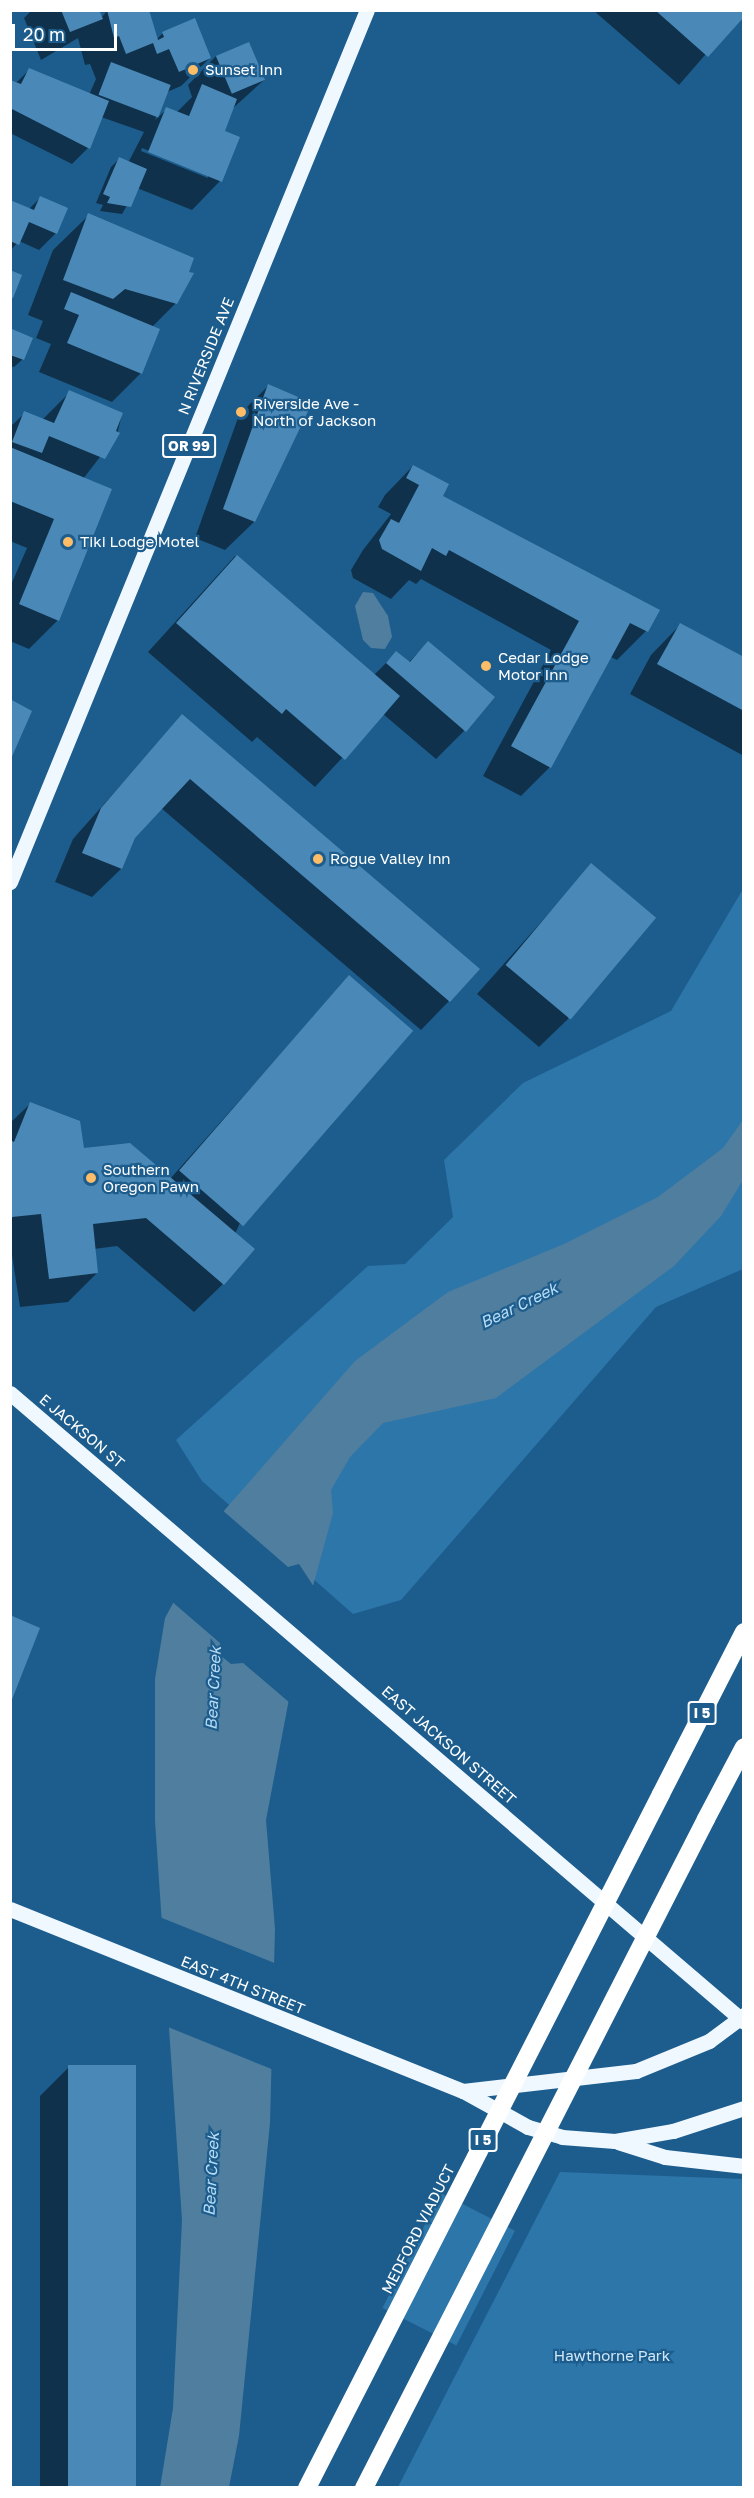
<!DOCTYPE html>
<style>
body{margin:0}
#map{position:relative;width:754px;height:2498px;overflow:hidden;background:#1d5d8d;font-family:"Golos Text",sans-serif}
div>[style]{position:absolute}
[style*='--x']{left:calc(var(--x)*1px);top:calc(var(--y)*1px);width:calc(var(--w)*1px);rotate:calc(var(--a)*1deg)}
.green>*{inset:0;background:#2d76a9;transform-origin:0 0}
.water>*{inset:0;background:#507e9f}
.pier>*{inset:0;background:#1d5d8d}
.shadow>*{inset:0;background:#0007}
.building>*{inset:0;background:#4a89b7;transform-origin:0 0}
.major>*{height:15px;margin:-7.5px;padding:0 7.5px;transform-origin:7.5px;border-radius:7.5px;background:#f0f8ff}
.highway>*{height:18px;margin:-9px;padding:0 9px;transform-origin:9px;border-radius:9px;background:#fff}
.highway-bridge>*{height:18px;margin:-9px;padding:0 9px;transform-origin:9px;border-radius:9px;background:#fff}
.dots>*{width:16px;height:16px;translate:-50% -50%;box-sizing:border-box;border:3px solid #1d5d8d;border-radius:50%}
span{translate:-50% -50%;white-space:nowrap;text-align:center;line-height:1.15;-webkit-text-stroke:4.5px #1d5d8d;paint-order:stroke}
.shield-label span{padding:2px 4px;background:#1d5d8d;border:2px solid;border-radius:4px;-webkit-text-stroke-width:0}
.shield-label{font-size:14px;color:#fff;font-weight:700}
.poi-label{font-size:15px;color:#fff}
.left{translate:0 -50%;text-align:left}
.street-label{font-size:15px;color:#fff}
.park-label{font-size:15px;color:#cfe8f9}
.water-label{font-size:16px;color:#b6dbf4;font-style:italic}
.frame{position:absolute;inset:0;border:12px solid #fff;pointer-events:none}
.scale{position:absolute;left:12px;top:24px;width:105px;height:27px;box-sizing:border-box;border:3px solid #fff;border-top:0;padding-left:8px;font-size:18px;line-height:21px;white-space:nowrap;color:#fff;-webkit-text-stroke:4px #1d5d8d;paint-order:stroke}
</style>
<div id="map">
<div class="green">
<i style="clip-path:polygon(743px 889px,743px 1269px,656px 1307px,401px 1600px,353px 1614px,202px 1481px,176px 1440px,368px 1266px,405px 1264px,453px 1217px,444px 1160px,523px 1083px,671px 1011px)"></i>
<i style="clip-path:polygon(560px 2172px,743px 2179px,743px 2487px,398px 2487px)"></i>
<i style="left:441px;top:2193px;width:83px;height:129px;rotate:27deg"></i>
</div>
<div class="water">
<i style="clip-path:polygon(363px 592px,373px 593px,388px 616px,392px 637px,385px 649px,371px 648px,363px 640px,355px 606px)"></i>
<i style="clip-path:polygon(743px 1120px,743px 1180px,721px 1216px,674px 1266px,496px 1398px,383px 1423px,350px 1457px,331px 1490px,333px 1513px,305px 1615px,266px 1820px,275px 1929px,270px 2123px,239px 2436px,229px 2487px,160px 2488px,173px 2408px,182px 2220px,155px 1821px,155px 1679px,165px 1618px,222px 1513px,355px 1361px,448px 1292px,564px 1244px,658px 1197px,723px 1148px)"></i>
</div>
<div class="pier">
<i style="clip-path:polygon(221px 1509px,288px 1567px,299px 1564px,316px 1590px,290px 1703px,243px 1663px,231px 1664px,221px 1656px,220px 1643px,170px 1600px)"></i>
<i style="clip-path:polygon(157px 1916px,277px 1964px,274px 2070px,168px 2027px)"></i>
</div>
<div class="shadow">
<i style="clip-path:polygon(evenodd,32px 10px,98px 10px,101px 18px,107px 11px,156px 40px,163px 33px,210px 58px,181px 86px,167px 92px,155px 120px,167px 109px,176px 113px,192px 97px,188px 85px,216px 56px,264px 80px,231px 110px,223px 131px,220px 181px,192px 210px,137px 188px,122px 214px,100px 211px,103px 205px,96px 203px,111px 167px,119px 159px,128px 163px,144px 132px,101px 117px,88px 148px,72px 164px,10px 133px,11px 82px,16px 83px,29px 70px,89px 95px,96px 79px,90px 64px,85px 65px,78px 38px,41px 60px,24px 18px,32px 10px,142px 148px,208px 175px,208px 178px,141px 151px,142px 148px)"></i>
<i style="clip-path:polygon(593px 10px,744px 10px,679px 85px)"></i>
<i style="clip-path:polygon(40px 198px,56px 233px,39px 250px,19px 241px,10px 251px,10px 204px,28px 210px)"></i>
<i style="clip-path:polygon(89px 215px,176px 303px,152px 327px,141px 373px,112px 402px,39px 372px,51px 344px,36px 338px,43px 321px,28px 315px,53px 250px)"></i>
<i style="clip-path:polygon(12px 331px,23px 359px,14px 367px,10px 366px)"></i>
<i style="clip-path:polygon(268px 386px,310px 404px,254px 522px,225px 550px,195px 538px,239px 415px)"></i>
<i style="clip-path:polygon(70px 392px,122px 414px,117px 435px,83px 479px,58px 620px,29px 649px,10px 641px,10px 587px,27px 548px,10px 541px,10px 427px,25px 413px,42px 420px)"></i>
<i style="clip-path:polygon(413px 466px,441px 496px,658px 610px,646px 631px,617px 660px,611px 657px,550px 767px,521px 796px,483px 776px,551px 650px,421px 579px,416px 584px,409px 580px,391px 599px,353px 578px,351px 570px,363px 550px,391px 514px,378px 507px,385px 495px)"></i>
<i style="clip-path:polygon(235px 556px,374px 675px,396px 653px,408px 663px,428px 643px,464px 731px,436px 759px,383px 714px,315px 787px,257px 737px,252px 742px,148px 652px)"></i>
<i style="clip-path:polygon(679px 626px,744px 660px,744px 756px,630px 694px,651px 655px)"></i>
<i style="clip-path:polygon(182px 716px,449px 1001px,421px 1030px,161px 808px,134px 838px,121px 869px,92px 897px,55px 882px,73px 839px)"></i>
<i style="clip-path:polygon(592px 865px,568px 1019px,539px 1047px,477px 994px)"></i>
<i style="clip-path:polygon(349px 977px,235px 1234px,223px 1284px,194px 1312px,117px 1246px,94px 1249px,97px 1273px,68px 1302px,20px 1307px,10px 1242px,10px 1123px,30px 1104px,82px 1150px,170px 1179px)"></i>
<i style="clip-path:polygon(69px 2067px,135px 2488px,40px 2488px,40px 2096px)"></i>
</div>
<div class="building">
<i style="clip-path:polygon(61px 10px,99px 10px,103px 19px,70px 32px)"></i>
<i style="clip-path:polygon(107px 10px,149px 10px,158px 40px,164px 37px,162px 32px,195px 18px,211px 58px,179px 72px,169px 49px,157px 54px,153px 43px,126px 54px,119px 36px,114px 38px)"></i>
<i style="clip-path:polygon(655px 10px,744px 10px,744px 17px,708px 57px)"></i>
<i style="left:249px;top:42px;width:41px;height:36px;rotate:67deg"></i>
<i style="left:111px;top:62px;width:64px;height:35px;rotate:21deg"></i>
<i style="clip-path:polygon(29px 68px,109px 101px,90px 149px,10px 108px,10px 80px,21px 84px)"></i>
<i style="clip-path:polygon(202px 84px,237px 99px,225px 131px,240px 137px,222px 182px,148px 152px,166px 107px,189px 116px)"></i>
<i style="clip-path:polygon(119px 157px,147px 169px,131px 207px,107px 203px,110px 197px,103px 194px)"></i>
<i style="clip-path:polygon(40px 196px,68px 208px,57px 234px,29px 222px,19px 245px,10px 241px,10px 200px,34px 210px)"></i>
<i style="clip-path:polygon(88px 213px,194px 258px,189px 272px,194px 273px,177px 304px,125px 289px,113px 299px,63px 280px)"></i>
<i style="clip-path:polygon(10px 270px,22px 275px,13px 298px,10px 297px)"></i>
<i style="clip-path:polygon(71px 292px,160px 329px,142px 374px,67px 343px,79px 315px,64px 309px)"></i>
<i style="clip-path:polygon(12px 329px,33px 338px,24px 360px,10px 355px)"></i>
<i style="clip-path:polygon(268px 384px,312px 403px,255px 522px,223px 509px)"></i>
<i style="clip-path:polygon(69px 390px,123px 413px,116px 431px,120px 433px,105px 459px,49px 436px,42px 453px,12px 442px,24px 411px,54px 423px)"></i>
<i style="clip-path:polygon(10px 447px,112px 489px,59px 621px,19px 604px,54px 519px,10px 501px)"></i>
<i style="clip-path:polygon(413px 465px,449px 484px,443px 496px,660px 610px,648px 632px,630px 623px,551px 768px,511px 746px,579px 621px,449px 550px,446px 556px,432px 548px,421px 571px,382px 549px,379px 540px,391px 519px,399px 523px,419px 485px,406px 478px)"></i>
<i style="clip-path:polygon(237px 555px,400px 696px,345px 760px,286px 709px,282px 714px,176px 623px)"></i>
<i style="clip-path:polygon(680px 623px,744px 657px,744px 711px,657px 664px)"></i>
<i style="clip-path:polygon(428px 641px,495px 697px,466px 732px,386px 663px,396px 651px,410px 662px)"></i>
<i style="clip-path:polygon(10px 699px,32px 711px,10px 761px)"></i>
<i style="clip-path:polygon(182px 714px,480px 969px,450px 1002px,190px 779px,135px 838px,122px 869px,82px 853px,101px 808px)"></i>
<i style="left:591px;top:863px;width:85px;height:133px;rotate:40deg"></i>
<i style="left:349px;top:975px;width:85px;height:259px;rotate:41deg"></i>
<i style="clip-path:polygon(30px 1102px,80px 1121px,84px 1148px,130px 1143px,255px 1249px,224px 1285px,146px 1218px,93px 1224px,98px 1273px,49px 1279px,41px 1214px,12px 1217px,10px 1209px,10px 1140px,14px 1142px)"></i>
<i style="clip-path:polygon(10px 1615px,40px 1628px,11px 1702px,10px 1702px)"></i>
<i style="left:68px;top:2065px;width:68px;height:423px"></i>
</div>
<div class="major">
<i style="--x:10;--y:882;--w:942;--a:-67.74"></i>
<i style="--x:10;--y:1393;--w:967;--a:40.59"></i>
<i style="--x:10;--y:1909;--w:488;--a:21.9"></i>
<i style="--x:463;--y:2091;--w:74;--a:29"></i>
<i style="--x:528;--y:2127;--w:35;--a:16"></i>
<i style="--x:562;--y:2137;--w:53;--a:4.3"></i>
<i style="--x:615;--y:2141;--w:59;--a:-9.8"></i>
<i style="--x:673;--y:2131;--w:75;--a:-17.9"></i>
<i style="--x:463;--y:2091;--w:174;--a:-6.6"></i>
<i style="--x:636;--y:2071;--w:79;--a:-22.3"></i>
<i style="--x:709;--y:2041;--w:44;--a:-36.6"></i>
<i style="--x:618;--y:2142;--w:49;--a:17.7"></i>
<i style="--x:665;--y:2157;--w:80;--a:6.5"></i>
</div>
<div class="highway">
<i style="--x:661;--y:1794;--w:182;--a:-62.9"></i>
<i style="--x:706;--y:1819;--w:81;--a:-62.2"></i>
</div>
<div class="highway-bridge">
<i style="--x:307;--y:2488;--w:779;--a:-62.97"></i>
<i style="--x:364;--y:2488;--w:751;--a:-62.92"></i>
</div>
<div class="dots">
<i style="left:193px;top:70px;background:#fdbd68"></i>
<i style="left:241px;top:412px;background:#fdbd68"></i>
<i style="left:68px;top:542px;background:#fdbd68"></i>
<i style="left:486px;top:666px;background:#fdbd68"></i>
<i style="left:318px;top:859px;background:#fdbd68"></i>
<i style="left:91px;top:1178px;background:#fdbd68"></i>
</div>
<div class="shield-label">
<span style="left:189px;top:446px">OR 99</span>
<span style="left:702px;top:1713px">I 5</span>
<span style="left:483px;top:2140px">I 5</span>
</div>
<div class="poi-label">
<span class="left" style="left:205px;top:70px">Sunset Inn</span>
<span class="left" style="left:253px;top:412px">Riverside Ave -<br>North of Jackson</span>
<span class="left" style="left:80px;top:542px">Tiki Lodge Motel</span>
<span class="left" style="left:498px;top:666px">Cedar Lodge<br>Motor Inn</span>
<span class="left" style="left:330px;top:859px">Rogue Valley Inn</span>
<span class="left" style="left:103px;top:1178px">Southern<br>Oregon Pawn</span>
</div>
<div class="street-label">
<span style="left:206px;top:356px;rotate:-68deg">N RIVERSIDE AVE</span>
<span style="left:82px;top:1431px;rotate:40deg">E JACKSON ST</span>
<span style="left:449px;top:1745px;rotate:41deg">EAST JACKSON STREET</span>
<span style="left:243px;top:1985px;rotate:22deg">EAST 4TH STREET</span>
<span style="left:418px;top:2229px;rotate:-63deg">MEDFORD VIADUCT</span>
</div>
<div class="park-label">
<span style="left:612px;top:2356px">Hawthorne Park</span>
</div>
<div class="water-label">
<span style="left:519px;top:1305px;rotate:-26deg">Bear Creek</span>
<span style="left:213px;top:1688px;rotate:-87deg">Bear Creek</span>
<span style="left:211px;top:2174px;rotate:-87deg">Bear Creek</span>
</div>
<div class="frame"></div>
<div class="scale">20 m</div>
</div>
